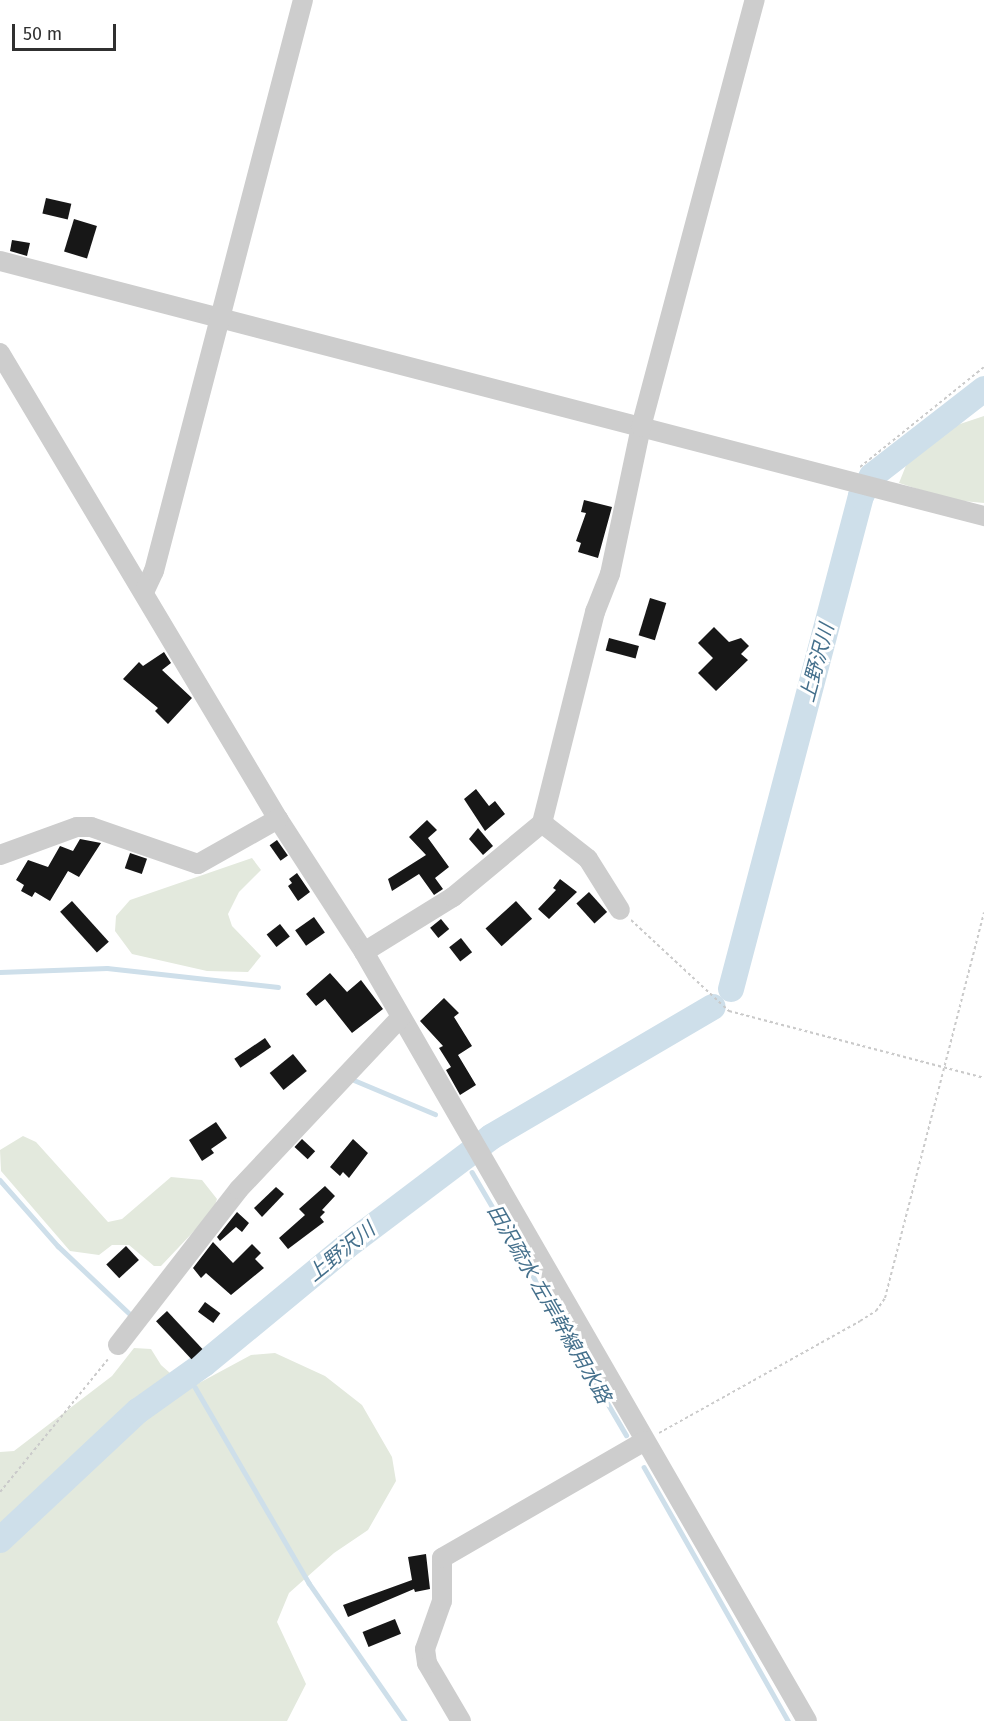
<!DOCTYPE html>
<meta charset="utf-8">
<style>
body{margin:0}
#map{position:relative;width:984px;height:1721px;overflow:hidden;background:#fff;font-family:"Fira Sans","Noto Sans JP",sans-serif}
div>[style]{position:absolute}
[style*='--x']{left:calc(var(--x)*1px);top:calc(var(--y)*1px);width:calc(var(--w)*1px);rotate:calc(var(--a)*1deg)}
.green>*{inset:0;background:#e3e9dd}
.stream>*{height:4.5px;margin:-2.25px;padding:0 2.25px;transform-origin:2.25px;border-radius:2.25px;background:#cedfea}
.river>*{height:26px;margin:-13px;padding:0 13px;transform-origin:13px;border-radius:13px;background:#cedfea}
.building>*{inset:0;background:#171717;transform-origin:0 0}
.path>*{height:2px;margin-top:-1px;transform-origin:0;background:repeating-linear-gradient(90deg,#cacaca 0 3px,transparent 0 6px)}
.minor>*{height:20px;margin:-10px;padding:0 10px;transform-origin:10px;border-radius:10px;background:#cdcdcd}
span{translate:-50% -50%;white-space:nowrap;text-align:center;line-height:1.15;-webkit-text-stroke:6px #fff;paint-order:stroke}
.water-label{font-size:20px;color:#45708c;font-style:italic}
.scale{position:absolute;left:12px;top:24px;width:104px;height:27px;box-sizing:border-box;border:3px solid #303030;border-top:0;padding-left:8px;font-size:18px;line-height:21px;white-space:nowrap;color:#303030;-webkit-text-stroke:4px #fff;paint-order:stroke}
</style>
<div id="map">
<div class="green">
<i style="clip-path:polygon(984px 416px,984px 503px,952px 500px,899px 483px,907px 463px,945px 429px)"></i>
<i style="clip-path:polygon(252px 858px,261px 870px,239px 892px,228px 914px,232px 926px,261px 956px,248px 972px,207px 971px,132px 954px,115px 931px,116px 916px,130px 900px)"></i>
<i style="clip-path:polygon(23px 1136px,36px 1142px,108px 1222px,122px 1219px,171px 1177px,202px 1180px,217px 1199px,213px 1211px,161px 1266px,154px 1266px,129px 1245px,112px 1245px,99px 1255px,70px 1251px,1px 1171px,0 1150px)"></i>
<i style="clip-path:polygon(134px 1348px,151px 1349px,161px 1365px,188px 1389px,251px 1355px,275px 1353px,325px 1376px,362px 1405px,392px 1457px,396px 1481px,368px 1530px,334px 1553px,289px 1593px,277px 1622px,306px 1684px,287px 1721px,0 1721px,0 1452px,14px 1451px,112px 1376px)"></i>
</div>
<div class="stream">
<i style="--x:0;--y:972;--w:107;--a:-2.1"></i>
<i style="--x:107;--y:968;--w:172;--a:6.3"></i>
<i style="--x:354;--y:1080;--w:88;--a:22.8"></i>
<i style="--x:472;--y:1172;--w:305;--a:59.6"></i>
<i style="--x:0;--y:1180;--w:88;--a:48.7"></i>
<i style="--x:58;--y:1246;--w:103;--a:43.4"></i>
<i style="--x:195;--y:1387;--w:227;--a:59.8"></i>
<i style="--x:309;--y:1583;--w:168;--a:55.2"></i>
<i style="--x:644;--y:1467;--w:292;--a:60.4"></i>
</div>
<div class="river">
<i style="--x:731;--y:989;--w:510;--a:-75.23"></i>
<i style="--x:861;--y:496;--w:23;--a:-61"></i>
<i style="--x:872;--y:476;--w:142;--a:-37.8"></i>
<i style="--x:0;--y:1540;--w:189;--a:-43.1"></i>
<i style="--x:138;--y:1411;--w:81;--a:-35.5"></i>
<i style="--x:204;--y:1364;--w:185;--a:-39.5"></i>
<i style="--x:347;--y:1246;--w:181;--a:-37.1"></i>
<i style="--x:491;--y:1137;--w:257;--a:-30.4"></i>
</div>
<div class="building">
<i style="left:46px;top:198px;width:26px;height:16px;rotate:13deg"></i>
<i style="left:74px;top:219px;width:24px;height:34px;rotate:17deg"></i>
<i style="clip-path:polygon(12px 240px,30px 243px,27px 256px,10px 251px)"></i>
<i style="clip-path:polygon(584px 500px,612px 507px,598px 558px,578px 552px,581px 543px,576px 541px,586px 513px,581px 512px)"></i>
<i style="left:650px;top:598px;width:17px;height:39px;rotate:17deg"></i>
<i style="clip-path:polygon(714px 627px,729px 642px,741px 638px,749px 646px,741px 654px,748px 660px,716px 691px,698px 673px,713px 658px,698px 643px)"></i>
<i style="left:609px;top:638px;width:31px;height:13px;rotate:15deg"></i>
<i style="clip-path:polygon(164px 652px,171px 663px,162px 670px,192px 698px,168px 724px,155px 711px,158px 708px,123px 679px,139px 662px,143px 666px)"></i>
<i style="clip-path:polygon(476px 789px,489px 806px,495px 801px,505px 814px,485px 831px,464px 799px)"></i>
<i style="clip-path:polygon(427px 820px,437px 830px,428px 838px,449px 867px,435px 878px,443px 889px,434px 895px,419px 874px,392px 891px,388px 879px,426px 855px,409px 837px)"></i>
<i style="clip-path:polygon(478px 828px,493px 846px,483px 855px,469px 839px)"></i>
<i style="clip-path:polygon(80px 839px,101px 843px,79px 877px,68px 871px,50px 901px,35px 892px,32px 897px,21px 891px,24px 885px,16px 880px,28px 860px,48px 867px,60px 846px,73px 851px)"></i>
<i style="left:277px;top:840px;width:19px;height:9px;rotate:55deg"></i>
<i style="left:130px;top:853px;width:18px;height:16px;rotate:19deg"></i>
<i style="clip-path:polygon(297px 873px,310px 892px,298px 901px,288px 886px,292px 883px,289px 879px)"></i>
<i style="clip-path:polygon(560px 879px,577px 892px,549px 919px,538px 909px,556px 890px,553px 888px)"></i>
<i style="left:589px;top:892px;width:27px;height:17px;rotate:48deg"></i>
<i style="left:72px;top:901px;width:55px;height:16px;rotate:48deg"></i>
<i style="left:516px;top:901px;width:24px;height:41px;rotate:48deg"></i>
<i style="left:314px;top:917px;width:19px;height:23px;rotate:55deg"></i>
<i style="left:441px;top:919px;width:13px;height:14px;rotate:51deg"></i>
<i style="left:280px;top:924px;width:16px;height:17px;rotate:52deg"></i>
<i style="left:461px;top:938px;width:18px;height:15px;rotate:52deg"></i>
<i style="clip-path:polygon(330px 973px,347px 992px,361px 980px,383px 1009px,352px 1033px,325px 999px,316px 1006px,306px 994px)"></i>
<i style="clip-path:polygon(444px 998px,459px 1013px,454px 1017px,472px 1046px,458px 1055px,476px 1085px,460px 1095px,446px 1070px,451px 1067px,439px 1048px,443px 1046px,420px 1021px)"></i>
<i style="left:265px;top:1038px;width:11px;height:37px;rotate:56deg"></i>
<i style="left:293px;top:1054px;width:22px;height:30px;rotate:51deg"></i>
<i style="clip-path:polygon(216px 1122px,227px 1138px,211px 1149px,214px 1153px,202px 1161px,189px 1140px)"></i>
<i style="left:302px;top:1139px;width:18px;height:11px;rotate:43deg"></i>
<i style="clip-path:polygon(353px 1139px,368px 1153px,349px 1178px,343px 1172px,340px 1176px,330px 1167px)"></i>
<i style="clip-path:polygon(325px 1186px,335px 1196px,322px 1210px,325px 1212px,320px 1217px,324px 1222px,288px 1249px,279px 1238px,305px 1215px,299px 1209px)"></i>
<i style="clip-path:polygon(276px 1187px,284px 1194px,262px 1217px,254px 1208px)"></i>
<i style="clip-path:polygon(237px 1212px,249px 1223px,242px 1232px,236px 1227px,220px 1241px,217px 1237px)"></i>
<i style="clip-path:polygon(213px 1242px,233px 1263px,252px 1244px,261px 1253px,255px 1259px,264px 1268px,231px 1295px,206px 1273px,201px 1278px,193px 1268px)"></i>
<i style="left:126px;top:1246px;width:19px;height:27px;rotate:47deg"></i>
<i style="left:205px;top:1302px;width:19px;height:12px;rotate:36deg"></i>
<i style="left:167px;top:1311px;width:52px;height:15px;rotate:47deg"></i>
<i style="clip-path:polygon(426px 1554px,430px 1589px,415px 1592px,414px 1589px,348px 1617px,343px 1605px,412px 1580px,408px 1557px)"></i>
<i style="left:395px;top:1619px;width:16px;height:35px;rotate:68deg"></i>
</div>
<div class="path">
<i style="--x:860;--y:467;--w:159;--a:-38.9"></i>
<i style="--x:631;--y:920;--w:134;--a:42.9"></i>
<i style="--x:729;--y:1011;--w:264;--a:14.7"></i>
<i style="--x:659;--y:1433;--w:230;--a:-29.1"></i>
<i style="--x:860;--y:1321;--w:19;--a:-32"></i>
<i style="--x:876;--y:1311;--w:16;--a:-55"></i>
<i style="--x:885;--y:1298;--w:398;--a:-75.6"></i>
<i style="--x:0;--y:1492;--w:171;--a:-50.9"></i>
</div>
<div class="minor">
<i style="--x:0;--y:261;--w:1017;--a:14.53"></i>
<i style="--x:0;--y:353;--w:543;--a:59.18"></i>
<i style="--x:278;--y:819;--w:158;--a:57.1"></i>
<i style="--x:364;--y:952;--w:887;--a:60.05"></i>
<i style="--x:145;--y:590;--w:21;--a:-65"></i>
<i style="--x:154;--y:571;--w:590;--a:-75.38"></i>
<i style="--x:542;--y:823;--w:58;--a:38"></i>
<i style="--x:588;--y:859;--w:60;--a:57.9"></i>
<i style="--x:0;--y:855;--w:82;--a:-20"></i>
<i style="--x:77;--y:827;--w:14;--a:0"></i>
<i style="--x:91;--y:827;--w:113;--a:19.1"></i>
<i style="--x:198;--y:864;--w:92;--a:-29.4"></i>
<i style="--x:364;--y:952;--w:105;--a:-31.7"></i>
<i style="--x:453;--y:897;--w:116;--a:-39.7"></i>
<i style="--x:542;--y:823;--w:218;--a:-75.9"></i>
<i style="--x:595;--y:612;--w:41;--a:-68.5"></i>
<i style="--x:610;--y:574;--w:150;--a:-78.1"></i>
<i style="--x:641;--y:427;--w:442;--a:-75.1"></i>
<i style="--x:118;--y:1345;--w:197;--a:-52.2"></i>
<i style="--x:239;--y:1189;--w:236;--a:-46.7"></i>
<i style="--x:461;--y:1721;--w:67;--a:-120.4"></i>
<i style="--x:427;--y:1663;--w:14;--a:-98"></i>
<i style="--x:425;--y:1649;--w:51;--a:-70.5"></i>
<i style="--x:442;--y:1601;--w:43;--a:-90"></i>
<i style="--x:442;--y:1558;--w:234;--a:-30"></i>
</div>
<div class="water-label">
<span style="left:817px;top:663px;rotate:-75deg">上野沢川</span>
<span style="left:341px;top:1252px;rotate:-39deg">上野沢川</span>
<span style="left:549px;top:1304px;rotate:60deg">田沢疏水 左岸幹線用水路</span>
</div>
<div class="scale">50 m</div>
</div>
